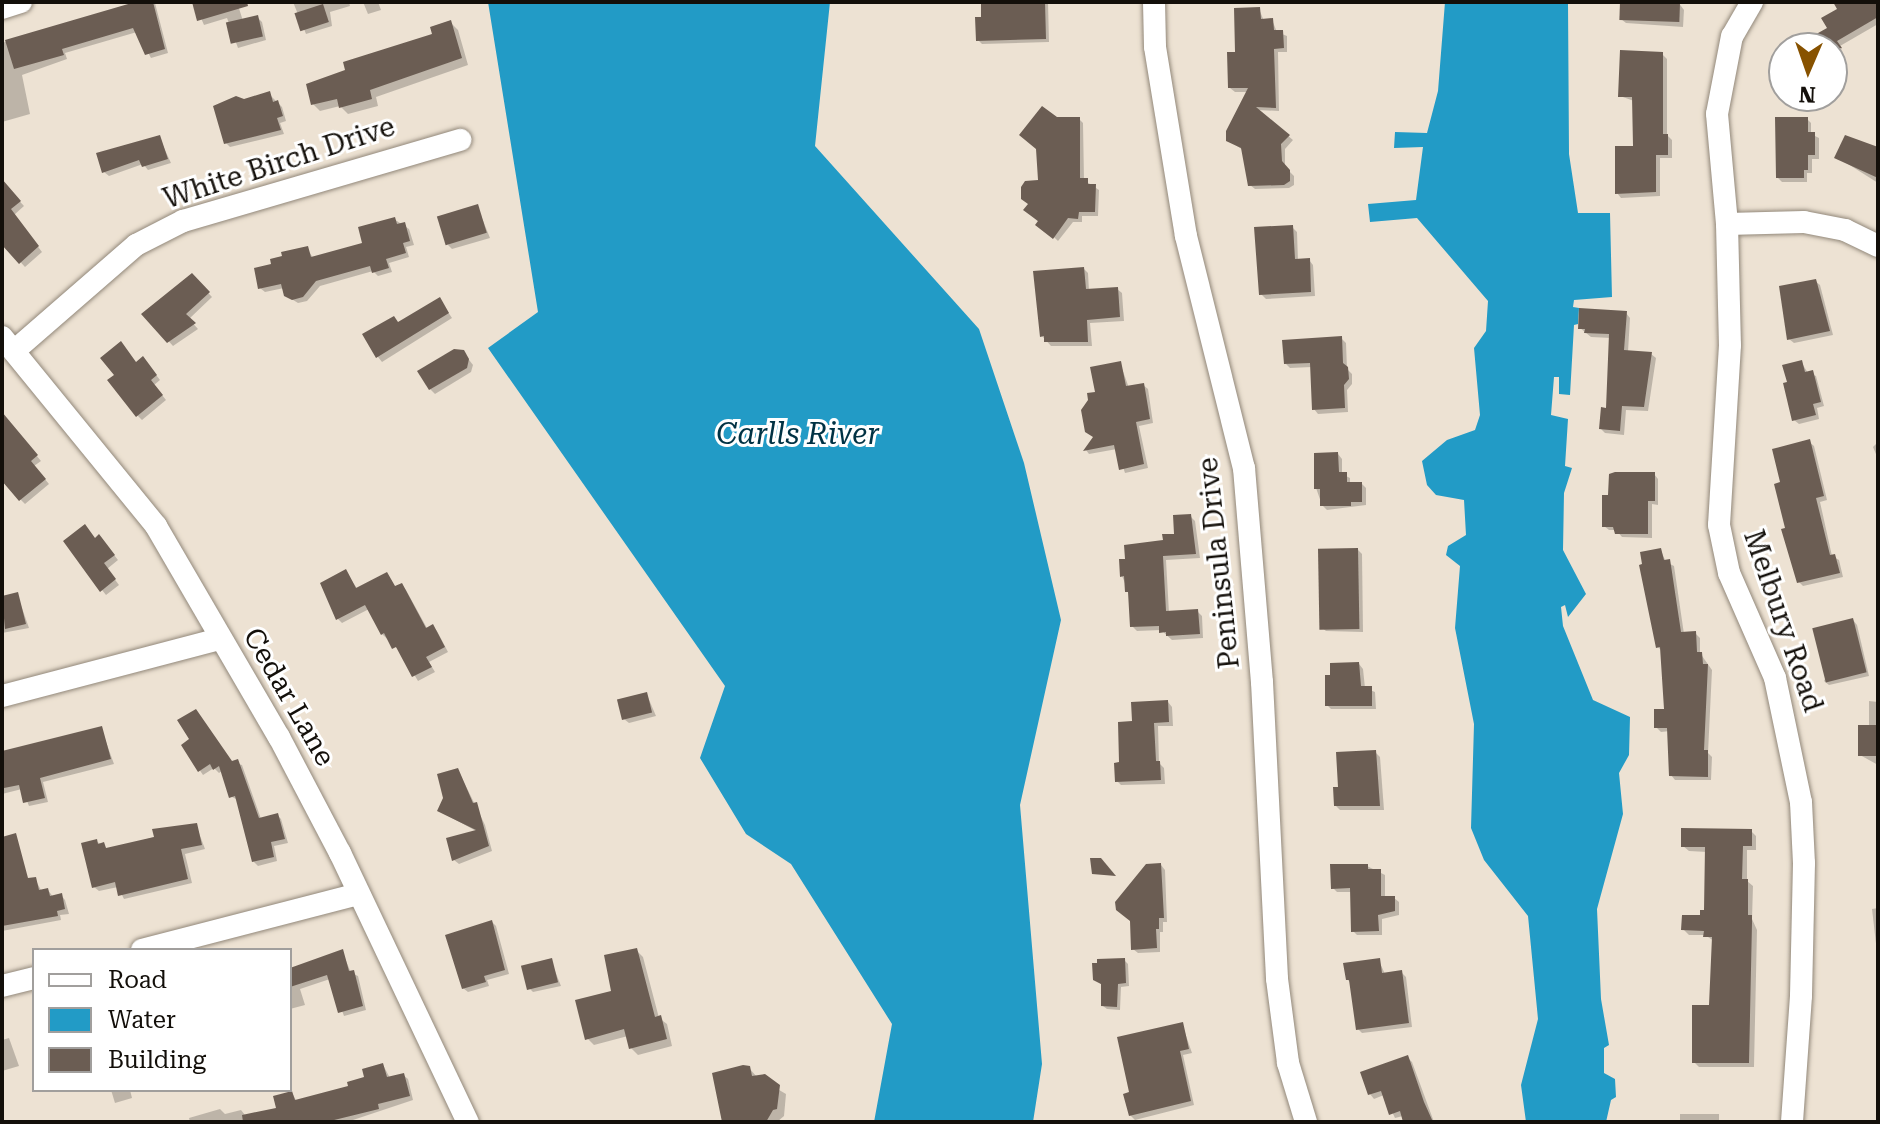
<!DOCTYPE html>
<style>
body{margin:0}
#map{position:relative;width:1880px;height:1124px;overflow:hidden;background:#ede2d3;font-family:"Roboto Serif",serif}
div>[style]{position:absolute}
[style*='--x']{left:calc(var(--x)*1px);top:calc(var(--y)*1px);width:calc(var(--w)*1px);rotate:calc(var(--a)*1deg)}
.water>*{inset:0;background:#229bc6}
.shadow>*{inset:0;background:#0003;transform-origin:0 0}
.building>*{inset:0;background:#6b5d53;transform-origin:0 0}
.roads{filter:drop-shadow(0 0 2px #92887a) drop-shadow(0 0 2px #92887a)}
.minor>*{height:22px;margin:-11px;padding:0 11px;transform-origin:11px;border-radius:11px;background:#fff}
span{translate:-50% -50%;white-space:nowrap;text-align:center;line-height:1.15;-webkit-text-stroke:6px #fff;paint-order:stroke}
.street-label{font-size:28px;color:#130f0a}
.water-label{font-size:30px;color:#003244;font-style:italic}
.frame{position:absolute;inset:0;border:4px solid #130f0a;pointer-events:none}
.legend{position:absolute;left:32px;top:948px;width:260px;height:144px;box-sizing:border-box;background:#fff;border:2px solid #a19f9d;margin:0;padding:10px 14px;list-style:none;font-size:24px;color:#130f0a}
.legend li{display:flex;align-items:center;gap:16px;height:40px}
.legend b{width:40px;border:2px solid #a19f9d}
.north{position:absolute;left:1768px;top:32px;width:80px;height:80px;box-sizing:border-box;background:#fff;border:2px solid #a19f9d;border-radius:50%;rotate:182deg;font-size:22px;font-weight:700;line-height:32px;text-align:center;color:#130f0a}
.north::after{content:'';display:block;margin:auto;width:28px;height:36px;background:#875200;clip-path:polygon(50% 0,100% 100%,50% 72%,0 100%)}
</style>
<div id="map">
<div class="water">
<i style="clip-path:polygon(488px 2px,830px 2px,815px 146px,979px 329px,1024px 463px,1061px 620px,1020px 805px,1042px 1064px,1033px 1122px,874px 1122px,892px 1024px,791px 864px,746px 834px,700px 758px,725px 686px,488px 348px,538px 312px)"></i>
<i style="clip-path:polygon(1445px 2px,1568px 2px,1569px 154px,1578px 213px,1610px 213px,1612px 297px,1574px 300px,1573px 307px,1579px 308px,1578px 324px,1574px 325px,1570px 395px,1559px 394px,1559px 377px,1554px 377px,1551px 415px,1568px 419px,1565px 466px,1572px 468px,1564px 493px,1563px 550px,1586px 594px,1568px 617px,1565px 605px,1561px 607px,1563px 626px,1593px 700px,1630px 717px,1629px 755px,1619px 773px,1623px 814px,1597px 909px,1601px 999px,1609px 1045px,1604px 1048px,1604px 1073px,1615px 1079px,1616px 1097px,1611px 1100px,1606px 1122px,1526px 1122px,1521px 1085px,1538px 1019px,1528px 916px,1484px 860px,1471px 828px,1474px 724px,1455px 628px,1460px 566px,1446px 555px,1448px 546px,1466px 535px,1464px 500px,1436px 495px,1427px 485px,1422px 461px,1447px 440px,1475px 430px,1480px 415px,1474px 348px,1486px 331px,1488px 301px,1417px 218px,1370px 222px,1368px 204px,1416px 200px,1423px 147px,1394px 148px,1395px 132px,1427px 133px,1438px 91px)"></i>
</div>
<div class="shadow">
<i style="clip-path:polygon(141px 2px,155px 3px,168px 53px,151px 58px,137px 32px,65px 53px,67px 59px,22px 75px,30px 114px,2px 122px,2px 43px)"></i>
<i style="clip-path:polygon(194px 2px,237px 2px,243px 21px,257px 17px,262px 22px,266px 40px,238px 48px,227px 18px,204px 25px)"></i>
<i style="clip-path:polygon(293px 2px,349px 2px,350px 6px,330px 12px,332px 26px,306px 34px)"></i>
<i style="clip-path:polygon(363px 2px,378px 2px,381px 10px,368px 14px)"></i>
<i style="clip-path:polygon(983px 2px,1048px 2px,1049px 42px,982px 44px,978px 40px,983px 19px)"></i>
<i style="clip-path:polygon(1622px 2px,1678px 2px,1684px 10px,1683px 27px,1626px 23px,1621px 19px)"></i>
<i style="clip-path:polygon(1847px 2px,1878px 2px,1878px 24px,1840px 46px,1842px 49px,1832px 55px,1832px 48px,1820px 48px)"></i>
<i style="clip-path:polygon(1259px 9px,1264px 21px,1272px 20px,1277px 32px,1287px 36px,1287px 52px,1278px 52px,1279px 111px,1257px 110px,1293px 140px,1285px 149px,1285px 167px,1294px 176px,1294px 185px,1289px 188px,1255px 189px,1250px 185px,1243px 150px,1228px 140px,1249px 92px,1235px 92px,1230px 88px,1237px 54px)"></i>
<i style="clip-path:polygon(451px 23px,458px 30px,468px 65px,376px 97px,378px 106px,348px 114px,340px 106px,320px 111px,313px 104px)"></i>
<i style="clip-path:polygon(1662px 54px,1667px 59px,1667px 135px,1672px 140px,1672px 158px,1660px 158px,1660px 196px,1621px 198px,1617px 193px,1635px 148px,1634px 101px,1620px 96px)"></i>
<i style="clip-path:polygon(269px 94px,282px 107px,286px 121px,280px 123px,284px 134px,230px 147px,226px 143px,244px 101px)"></i>
<i style="clip-path:polygon(1056px 119px,1079px 119px,1083px 123px,1084px 180px,1099px 190px,1098px 216px,1082px 216px,1082px 222px,1073px 222px,1058px 241px,1026px 210px,1040px 182px)"></i>
<i style="clip-path:polygon(1807px 119px,1811px 123px,1811px 134px,1819px 138px,1819px 159px,1812px 159px,1812px 173px,1807px 173px,1807px 182px,1782px 182px,1778px 178px)"></i>
<i style="clip-path:polygon(159px 137px,171px 163px,148px 170px,143px 164px,109px 176px,104px 172px)"></i>
<i style="clip-path:polygon(1878px 150px,1878px 183px,1837px 157px)"></i>
<i style="clip-path:polygon(2px 182px,24px 206px,14px 215px,42px 252px,25px 267px,2px 242px)"></i>
<i style="clip-path:polygon(477px 206px,490px 238px,452px 249px,448px 245px)"></i>
<i style="clip-path:polygon(394px 219px,409px 229px,414px 245px,406px 247px,409px 257px,389px 263px,392px 272px,378px 276px,373px 271px,320px 286px,307px 301px,298px 303px,285px 295px,284px 288px,265px 292px,260px 288px,274px 266px,307px 248px,313px 258px,365px 244px)"></i>
<i style="clip-path:polygon(1292px 227px,1297px 232px,1298px 261px,1309px 260px,1313px 265px,1315px 296px,1266px 299px,1261px 294px)"></i>
<i style="clip-path:polygon(1084px 269px,1088px 273px,1089px 291px,1117px 289px,1122px 293px,1124px 321px,1090px 323px,1092px 346px,1051px 346px,1042px 336px)"></i>
<i style="clip-path:polygon(192px 276px,212px 297px,189px 319px,198px 329px,173px 346px,144px 314px)"></i>
<i style="clip-path:polygon(1815px 281px,1820px 285px,1833px 335px,1794px 343px,1789px 339px)"></i>
<i style="clip-path:polygon(440px 300px,452px 318px,382px 362px,378px 357px,364px 335px,399px 324px)"></i>
<i style="clip-path:polygon(1626px 313px,1630px 318px,1628px 352px,1651px 354px,1656px 358px,1648px 411px,1626px 410px,1624px 435px,1605px 433px,1601px 429px,1608px 410px,1611px 338px,1591px 337px,1580px 328px)"></i>
<i style="clip-path:polygon(1341px 338px,1346px 343px,1347px 369px,1352px 374px,1352px 384px,1347px 390px,1348px 412px,1318px 414px,1314px 409px,1312px 367px,1290px 368px,1286px 364px)"></i>
<i style="clip-path:polygon(463px 352px,473px 365px,471px 372px,435px 394px,430px 389px)"></i>
<i style="clip-path:polygon(1801px 362px,1808px 373px,1816px 376px,1824px 406px,1817px 408px,1819px 419px,1799px 424px,1794px 420px)"></i>
<i style="clip-path:polygon(147px 363px,160px 380px,154px 385px,166px 400px,142px 420px,137px 415px,137px 364px)"></i>
<i style="clip-path:polygon(1120px 363px,1129px 388px,1143px 385px,1148px 389px,1153px 423px,1139px 426px,1148px 468px,1125px 473px,1117px 449px,1089px 454px,1086px 450px,1095px 438px,1098px 393px)"></i>
<i style="clip-path:polygon(2px 414px,41px 461px,34px 466px,49px 484px,25px 504px,2px 481px)"></i>
<i style="clip-path:polygon(1809px 442px,1814px 446px,1827px 500px,1820px 502px,1832px 556px,1839px 560px,1843px 577px,1803px 586px,1799px 582px,1787px 530px,1783px 484px)"></i>
<i style="clip-path:polygon(1878px 442px,1878px 459px,1873px 447px)"></i>
<i style="clip-path:polygon(1338px 454px,1342px 459px,1342px 474px,1350px 478px,1350px 484px,1362px 484px,1366px 488px,1366px 505px,1327px 510px,1322px 505px,1316px 488px)"></i>
<i style="clip-path:polygon(1654px 474px,1658px 479px,1658px 505px,1652px 504px,1652px 538px,1622px 537px,1616px 530px,1609px 530px,1604px 526px)"></i>
<i style="clip-path:polygon(1190px 516px,1195px 521px,1200px 558px,1166px 560px,1169px 613px,1197px 611px,1202px 616px,1203px 638px,1172px 640px,1161px 630px,1137px 631px,1132px 626px,1130px 595px,1122px 576px,1176px 536px)"></i>
<i style="clip-path:polygon(95px 540px,103px 541px,118px 560px,107px 569px,119px 585px,106px 595px,102px 590px)"></i>
<i style="clip-path:polygon(1358px 550px,1362px 554px,1363px 632px,1326px 631px,1321px 627px)"></i>
<i style="clip-path:polygon(1661px 551px,1666px 562px,1674px 566px,1684px 634px,1695px 633px,1700px 638px,1700px 653px,1712px 670px,1708px 753px,1712px 757px,1711px 780px,1675px 780px,1671px 775px,1670px 731px,1661px 732px,1656px 727px,1666px 711px,1662px 651px,1658px 647px)"></i>
<i style="clip-path:polygon(346px 572px,358px 590px,387px 574px,396px 588px,402px 585px,406px 590px,428px 630px,433px 627px,437px 631px,448px 652px,429px 662px,435px 672px,418px 681px,400px 651px,382px 634px,369px 609px,342px 623px,338px 619px,323px 584px)"></i>
<i style="clip-path:polygon(17px 594px,29px 628px,2px 633px,2px 598px)"></i>
<i style="clip-path:polygon(1853px 620px,1857px 625px,1869px 676px,1829px 685px,1824px 681px)"></i>
<i style="clip-path:polygon(1359px 664px,1363px 669px,1365px 688px,1375px 692px,1376px 709px,1331px 709px,1327px 705px)"></i>
<i style="clip-path:polygon(647px 695px,656px 716px,629px 723px,624px 719px)"></i>
<i style="clip-path:polygon(1869px 701px,1878px 702px,1878px 765px,1860px 755px,1869px 727px)"></i>
<i style="clip-path:polygon(1168px 702px,1172px 707px,1173px 726px,1158px 726px,1159px 763px,1164px 768px,1165px 784px,1121px 785px,1117px 781px,1134px 723px)"></i>
<i style="clip-path:polygon(101px 728px,114px 764px,43px 782px,48px 802px,29px 806px,22px 789px,2px 794px,2px 753px)"></i>
<i style="clip-path:polygon(183px 745px,242px 765px,261px 819px,277px 815px,281px 819px,288px 843px,274px 846px,277px 861px,258px 866px,253px 861px,238px 800px,230px 796px,222px 771px,219px 773px,214px 768px,203px 775px)"></i>
<i style="clip-path:polygon(1375px 752px,1380px 757px,1384px 810px,1340px 810px,1335px 805px,1340px 789px)"></i>
<i style="clip-path:polygon(458px 770px,485px 825px,492px 851px,459px 864px,454px 860px,478px 832px,439px 811px)"></i>
<i style="clip-path:polygon(196px 825px,205px 849px,185px 854px,192px 883px,124px 899px,118px 887px,99px 891px,94px 887px,96px 841px,109px 850px)"></i>
<i style="clip-path:polygon(1751px 831px,1756px 836px,1756px 850px,1747px 850px,1747px 881px,1753px 886px,1752px 919px,1757px 930px,1754px 1067px,1699px 1067px,1694px 1062px,1711px 1007px,1714px 941px,1705px 935px,1689px 935px,1683px 929px,1706px 912px,1707px 852px,1689px 851px,1683px 846px)"></i>
<i style="clip-path:polygon(1161px 865px,1165px 870px,1167px 922px,1163px 922px,1163px 932px,1160px 932px,1160px 952px,1138px 953px,1133px 949px)"></i>
<i style="clip-path:polygon(1367px 866px,1385px 875px,1385px 898px,1394px 898px,1399px 902px,1399px 915px,1382px 919px,1382px 935px,1357px 935px,1353px 931px,1352px 892px,1337px 892px,1333px 888px)"></i>
<i style="clip-path:polygon(35px 879px,42px 892px,48px 890px,53px 897px,61px 895px,65px 900px,69px 914px,60px 915px,61px 920px,2px 931px,2px 909px)"></i>
<i style="clip-path:polygon(1878px 908px,1878px 961px,1872px 909px)"></i>
<i style="clip-path:polygon(492px 922px,496px 926px,509px 974px,487px 980px,489px 986px,468px 992px,463px 988px)"></i>
<i style="clip-path:polygon(636px 950px,643px 957px,659px 1018px,667px 1024px,672px 1046px,638px 1055px,631px 1048px,628px 1036px,594px 1045px,587px 1038px)"></i>
<i style="clip-path:polygon(342px 951px,351px 973px,358px 976px,366px 1010px,344px 1016px,330px 979px,300px 989px,305px 1005px,290px 1009px,290px 971px)"></i>
<i style="clip-path:polygon(1124px 960px,1128px 964px,1129px 986px,1121px 987px,1120px 1010px,1107px 1009px,1103px 1006px,1103px 986px,1095px 979px)"></i>
<i style="clip-path:polygon(551px 961px,561px 986px,533px 992px,529px 988px)"></i>
<i style="clip-path:polygon(1379px 961px,1385px 974px,1401px 972px,1406px 977px,1412px 1027px,1362px 1033px,1358px 1029px,1352px 984px,1347px 979px)"></i>
<i style="clip-path:polygon(1182px 1024px,1192px 1053px,1183px 1055px,1194px 1105px,1135px 1120px,1130px 1115px,1132px 1094px)"></i>
<i style="clip-path:polygon(9px 1038px,19px 1066px,2px 1071px,2px 1040px)"></i>
<i style="clip-path:polygon(1407px 1057px,1412px 1062px,1434px 1122px,1405px 1122px,1403px 1116px,1395px 1118px,1384px 1095px,1374px 1099px,1370px 1094px)"></i>
<i style="clip-path:polygon(383px 1065px,390px 1078px,403px 1075px,408px 1079px,413px 1100px,347px 1122px,190px 1122px,189px 1118px,220px 1109px,225px 1114px,241px 1110px,245px 1115px,278px 1109px,292px 1093px,297px 1102px,350px 1088px)"></i>
<i style="clip-path:polygon(749px 1068px,757px 1077px,786px 1094px,784px 1116px,777px 1122px,726px 1122px)"></i>
<i style="clip-path:polygon(111px 1090px,130px 1090px,132px 1098px,115px 1103px)"></i>
<i style="left:1680px;top:1114px;width:39px;height:8px"></i>
</div>
<div class="building">
<i style="clip-path:polygon(135px 2px,153px 2px,165px 49px,145px 55px,133px 28px,62px 49px,64px 55px,14px 69px,5px 40px)"></i>
<i style="clip-path:polygon(192px 2px,247px 2px,248px 6px,197px 21px)"></i>
<i style="clip-path:polygon(981px 2px,1045px 2px,1046px 39px,976px 41px,975px 17px,981px 17px)"></i>
<i style="left:1620px;top:2px;width:60px;height:18px;rotate:2deg"></i>
<i style="clip-path:polygon(1833px 2px,1878px 2px,1878px 17px,1837px 41px,1842px 48px,1817px 48px,1811px 37px,1827px 28px,1821px 18px,1837px 9px)"></i>
<i style="left:323px;top:4px;width:19px;height:30px;rotate:72deg"></i>
<i style="clip-path:polygon(1260px 7px,1261px 19px,1273px 18px,1274px 30px,1283px 30px,1284px 48px,1274px 49px,1276px 108px,1256px 107px,1290px 135px,1281px 144px,1282px 161px,1290px 170px,1290px 181px,1284px 185px,1248px 186px,1241px 148px,1226px 141px,1226px 131px,1248px 88px,1228px 88px,1227px 52px,1235px 52px,1234px 8px)"></i>
<i style="left:258px;top:15px;width:22px;height:33px;rotate:77deg"></i>
<i style="clip-path:polygon(451px 20px,462px 58px,370px 90px,372px 99px,339px 108px,337px 99px,311px 105px,306px 84px,345px 70px,343px 62px,432px 34px,430px 27px)"></i>
<i style="clip-path:polygon(1620px 50px,1663px 52px,1663px 134px,1668px 134px,1668px 155px,1656px 155px,1656px 192px,1615px 194px,1615px 146px,1633px 146px,1632px 97px,1618px 97px)"></i>
<i style="clip-path:polygon(270px 91px,273px 102px,278px 100px,283px 116px,277px 118px,281px 130px,224px 144px,213px 106px,236px 96px,244px 99px)"></i>
<i style="clip-path:polygon(1042px 106px,1057px 117px,1080px 117px,1080px 178px,1088px 178px,1088px 184px,1096px 184px,1095px 212px,1079px 212px,1078px 219px,1068px 218px,1053px 239px,1035px 225px,1038px 221px,1023px 210px,1028px 204px,1021px 199px,1021px 187px,1025px 181px,1038px 180px,1036px 149px,1019px 135px)"></i>
<i style="clip-path:polygon(1775px 117px,1808px 117px,1808px 132px,1815px 132px,1815px 155px,1808px 155px,1808px 170px,1804px 170px,1804px 178px,1776px 178px)"></i>
<i style="clip-path:polygon(160px 135px,168px 159px,142px 167px,139px 160px,102px 173px,96px 153px)"></i>
<i style="clip-path:polygon(1845px 135px,1878px 147px,1878px 178px,1834px 158px)"></i>
<i style="clip-path:polygon(2px 179px,21px 201px,11px 209px,39px 246px,19px 264px,2px 245px)"></i>
<i style="left:478px;top:204px;width:30px;height:43px;rotate:73deg"></i>
<i style="clip-path:polygon(395px 217px,397px 224px,405px 222px,410px 241px,403px 243px,406px 253px,386px 259px,389px 268px,372px 273px,370px 266px,316px 281px,303px 297px,292px 300px,284px 296px,281px 284px,258px 289px,254px 268px,271px 264px,270px 259px,282px 256px,281px 252px,308px 246px,311px 257px,362px 243px,358px 227px)"></i>
<i style="clip-path:polygon(1293px 225px,1295px 259px,1310px 258px,1311px 292px,1259px 295px,1254px 227px)"></i>
<i style="clip-path:polygon(1084px 267px,1086px 289px,1118px 287px,1120px 317px,1087px 320px,1088px 342px,1044px 342px,1044px 336px,1040px 337px,1033px 271px)"></i>
<i style="clip-path:polygon(192px 273px,210px 292px,186px 314px,196px 323px,167px 343px,141px 314px)"></i>
<i style="clip-path:polygon(1816px 279px,1830px 331px,1787px 340px,1779px 286px)"></i>
<i style="clip-path:polygon(440px 297px,449px 313px,376px 358px,362px 334px,394px 316px,398px 322px)"></i>
<i style="clip-path:polygon(1579px 308px,1627px 311px,1624px 350px,1652px 352px,1644px 407px,1622px 406px,1620px 431px,1599px 429px,1601px 407px,1606px 408px,1609px 334px,1584px 333px,1585px 329px,1578px 329px)"></i>
<i style="clip-path:polygon(1342px 336px,1343px 363px,1348px 367px,1349px 379px,1344px 385px,1345px 408px,1312px 410px,1310px 363px,1284px 364px,1282px 340px)"></i>
<i style="clip-path:polygon(121px 341px,136px 362px,143px 356px,157px 375px,151px 380px,163px 395px,136px 417px,107px 380px,114px 375px,100px 358px)"></i>
<i style="clip-path:polygon(454px 349px,464px 350px,469px 359px,467px 368px,429px 390px,417px 371px)"></i>
<i style="clip-path:polygon(1802px 360px,1805px 372px,1813px 370px,1821px 402px,1813px 404px,1816px 415px,1792px 421px,1783px 383px,1787px 382px,1782px 365px)"></i>
<i style="clip-path:polygon(1121px 361px,1126px 386px,1144px 383px,1150px 419px,1136px 422px,1144px 464px,1119px 470px,1114px 445px,1083px 451px,1093px 437px,1085px 432px,1081px 410px,1088px 400px,1087px 393px,1095px 392px,1090px 367px)"></i>
<i style="clip-path:polygon(2px 412px,38px 455px,31px 461px,46px 479px,19px 501px,2px 481px)"></i>
<i style="clip-path:polygon(1810px 439px,1824px 496px,1816px 498px,1830px 555px,1835px 554px,1840px 573px,1797px 583px,1781px 529px,1785px 528px,1774px 484px,1780px 482px,1772px 449px)"></i>
<i style="clip-path:polygon(1338px 452px,1339px 472px,1347px 472px,1347px 482px,1362px 482px,1362px 502px,1351px 502px,1351px 506px,1320px 506px,1320px 489px,1314px 489px,1314px 453px)"></i>
<i style="clip-path:polygon(1615px 472px,1655px 472px,1655px 501px,1648px 501px,1648px 534px,1615px 534px,1613px 527px,1602px 527px,1602px 495px,1608px 495px,1609px 474px)"></i>
<i style="clip-path:polygon(1191px 514px,1196px 554px,1163px 556px,1166px 611px,1198px 609px,1200px 634px,1166px 636px,1166px 632px,1159px 633px,1159px 626px,1130px 627px,1128px 592px,1125px 592px,1124px 576px,1120px 577px,1119px 559px,1125px 559px,1124px 545px,1163px 540px,1162px 534px,1174px 534px,1173px 515px)"></i>
<i style="clip-path:polygon(85px 524px,95px 538px,99px 534px,115px 555px,104px 563px,116px 579px,100px 592px,63px 541px)"></i>
<i style="left:1358px;top:548px;width:81px;height:40px;rotate:89deg"></i>
<i style="clip-path:polygon(1661px 548px,1664px 560px,1670px 559px,1681px 632px,1696px 631px,1697px 652px,1702px 652px,1703px 664px,1708px 664px,1704px 750px,1708px 750px,1708px 777px,1669px 776px,1667px 728px,1654px 728px,1654px 709px,1664px 709px,1660px 647px,1656px 648px,1639px 565px,1642px 564px,1640px 552px)"></i>
<i style="clip-path:polygon(346px 569px,356px 588px,387px 572px,395px 586px,402px 583px,426px 628px,433px 624px,445px 647px,426px 657px,432px 667px,412px 677px,396px 647px,392px 649px,384px 633px,381px 635px,365px 605px,336px 620px,320px 583px)"></i>
<i style="clip-path:polygon(18px 592px,26px 624px,5px 629px,2px 596px)"></i>
<i style="left:1853px;top:618px;width:56px;height:42px;rotate:76deg"></i>
<i style="clip-path:polygon(1359px 662px,1361px 686px,1372px 686px,1372px 706px,1325px 706px,1325px 675px,1330px 675px,1330px 663px)"></i>
<i style="left:647px;top:692px;width:21px;height:31px;rotate:76deg"></i>
<i style="clip-path:polygon(1168px 700px,1169px 722px,1154px 723px,1156px 761px,1160px 761px,1161px 780px,1115px 782px,1114px 763px,1119px 762px,1118px 722px,1132px 721px,1131px 702px)"></i>
<i style="clip-path:polygon(196px 709px,232px 761px,238px 759px,259px 818px,278px 813px,285px 839px,271px 842px,274px 857px,252px 862px,235px 796px,229px 798px,219px 766px,213px 770px,210px 764px,198px 772px,181px 745px,189px 739px,177px 720px)"></i>
<i style="left:1858px;top:725px;width:20px;height:31px"></i>
<i style="clip-path:polygon(102px 726px,111px 759px,40px 778px,45px 798px,23px 803px,19px 785px,4px 788px,2px 751px)"></i>
<i style="clip-path:polygon(1376px 750px,1380px 806px,1334px 806px,1333px 787px,1338px 787px,1336px 752px)"></i>
<i style="clip-path:polygon(458px 768px,473px 803px,477px 802px,489px 846px,452px 861px,446px 838px,476px 830px,437px 811px,443px 798px,437px 774px)"></i>
<i style="clip-path:polygon(197px 823px,202px 845px,181px 849px,188px 879px,118px 896px,115px 882px,92px 888px,81px 843px,97px 839px,98px 844px,104px 842px,106px 848px,154px 837px,152px 829px)"></i>
<i style="clip-path:polygon(1681px 828px,1752px 829px,1752px 846px,1743px 846px,1742px 879px,1748px 879px,1748px 915px,1752px 915px,1752px 923px,1749px 1063px,1692px 1063px,1692px 1005px,1709px 1005px,1712px 937px,1703px 937px,1704px 931px,1681px 930px,1682px 915px,1700px 915px,1700px 910px,1704px 910px,1705px 847px,1681px 847px)"></i>
<i style="clip-path:polygon(16px 833px,28px 878px,36px 877px,39px 890px,48px 888px,50px 896px,62px 893px,65px 909px,57px 911px,58px 916px,2px 926px,2px 837px)"></i>
<i style="clip-path:polygon(1090px 858px,1101px 858px,1116px 876px,1092px 874px)"></i>
<i style="clip-path:polygon(1161px 863px,1164px 918px,1159px 918px,1159px 929px,1156px 929px,1157px 948px,1131px 950px,1130px 921px,1116px 910px,1115px 902px,1146px 864px)"></i>
<i style="clip-path:polygon(1330px 864px,1368px 864px,1368px 869px,1381px 869px,1381px 896px,1395px 896px,1395px 911px,1378px 915px,1379px 931px,1351px 932px,1350px 888px,1331px 889px)"></i>
<i style="clip-path:polygon(492px 920px,505px 970px,484px 976px,486px 982px,462px 989px,445px 935px)"></i>
<i style="clip-path:polygon(637px 948px,655px 1017px,661px 1015px,667px 1039px,629px 1049px,624px 1029px,585px 1040px,575px 1000px,611px 991px,604px 955px)"></i>
<i style="clip-path:polygon(343px 949px,349px 971px,354px 970px,363px 1006px,338px 1013px,327px 975px,290px 987px,290px 968px)"></i>
<i style="left:552px;top:958px;width:25px;height:32px;rotate:76deg"></i>
<i style="clip-path:polygon(1125px 958px,1126px 983px,1118px 984px,1117px 1007px,1101px 1006px,1101px 984px,1093px 980px,1092px 963px,1097px 963px,1097px 959px)"></i>
<i style="clip-path:polygon(1380px 958px,1382px 973px,1402px 970px,1409px 1023px,1356px 1030px,1349px 980px,1346px 980px,1343px 963px)"></i>
<i style="clip-path:polygon(1183px 1022px,1189px 1049px,1180px 1051px,1191px 1101px,1129px 1116px,1123px 1094px,1129px 1092px,1117px 1037px)"></i>
<i style="clip-path:polygon(1408px 1055px,1424px 1102px,1433px 1122px,1403px 1122px,1400px 1111px,1389px 1115px,1381px 1091px,1368px 1095px,1360px 1072px)"></i>
<i style="clip-path:polygon(383px 1063px,387px 1077px,404px 1073px,410px 1096px,378px 1104px,379px 1109px,326px 1122px,243px 1122px,242px 1115px,276px 1108px,273px 1096px,292px 1091px,295px 1100px,348px 1086px,347px 1082px,364px 1077px,362px 1069px)"></i>
<i style="clip-path:polygon(743px 1065px,750px 1066px,752px 1076px,765px 1074px,780px 1085px,777px 1109px,773px 1110px,766px 1122px,722px 1122px,712px 1073px)"></i>
</div>
<div class="roads">
<div class="minor">
<i style="--x:1154;--y:2;--w:45;--a:88.7"></i>
<i style="--x:1155;--y:47;--w:192;--a:80.7"></i>
<i style="--x:1186;--y:236;--w:239;--a:76"></i>
<i style="--x:1244;--y:468;--w:215;--a:85.2"></i>
<i style="--x:1262;--y:682;--w:297;--a:87.1"></i>
<i style="--x:1277;--y:979;--w:85;--a:82.5"></i>
<i style="--x:1288;--y:1063;--w:62;--a:73"></i>
<i style="--x:1752;--y:2;--w:39;--a:120"></i>
<i style="--x:1732;--y:36;--w:79;--a:100.9"></i>
<i style="--x:1717;--y:114;--w:110;--a:84.8"></i>
<i style="--x:1727;--y:224;--w:121;--a:88.6"></i>
<i style="--x:1730;--y:345;--w:180;--a:93.5"></i>
<i style="--x:1719;--y:525;--w:49;--a:78.2"></i>
<i style="--x:1729;--y:573;--w:115;--a:66.3"></i>
<i style="--x:1775;--y:678;--w:127;--a:78.2"></i>
<i style="--x:1801;--y:802;--w:61;--a:87.2"></i>
<i style="--x:1804;--y:863;--w:133;--a:91.3"></i>
<i style="--x:1801;--y:996;--w:126;--a:94.1"></i>
<i style="--x:2;--y:8;--w:20;--a:-18"></i>
<i style="--x:1727;--y:224;--w:77;--a:-1.5"></i>
<i style="--x:1804;--y:222;--w:42;--a:11"></i>
<i style="--x:1845;--y:230;--w:37;--a:26"></i>
<i style="--x:2;--y:337;--w:244;--a:50.8"></i>
<i style="--x:156;--y:526;--w:244;--a:59.8"></i>
<i style="--x:279;--y:737;--w:131;--a:62.3"></i>
<i style="--x:340;--y:853;--w:298;--a:64.6"></i>
<i style="--x:14;--y:351;--w:162;--a:-41"></i>
<i style="--x:136;--y:245;--w:53;--a:-27.1"></i>
<i style="--x:183;--y:221;--w:289;--a:-16.3"></i>
<i style="--x:2;--y:696;--w:225;--a:-14.7"></i>
<i style="--x:142;--y:950;--w:223;--a:-14.5"></i>
<i style="--x:2;--y:986;--w:33;--a:-14"></i>
</div>
</div>
<div class="street-label">
<span style="left:279px;top:163px;rotate:-18deg">White Birch Drive</span>
<span style="left:1219px;top:563px;rotate:-96deg">Peninsula Drive</span>
<span style="left:1783px;top:621px;rotate:71deg">Melbury Road</span>
<span style="left:289px;top:697px;rotate:60deg">Cedar Lane</span>
</div>
<div class="water-label">
<span style="left:798px;top:434px">Carlls River</span>
</div>
<div class="frame"></div>
<ul class="legend">
<li><b style="height:10px;background:#fff"></b>Road</li>
<li><b style="height:22px;background:#229bc6"></b>Water</li>
<li><b style="height:22px;background:#6b5d53"></b>Building</li>
</ul>
<div class="north">N</div>
</div>
